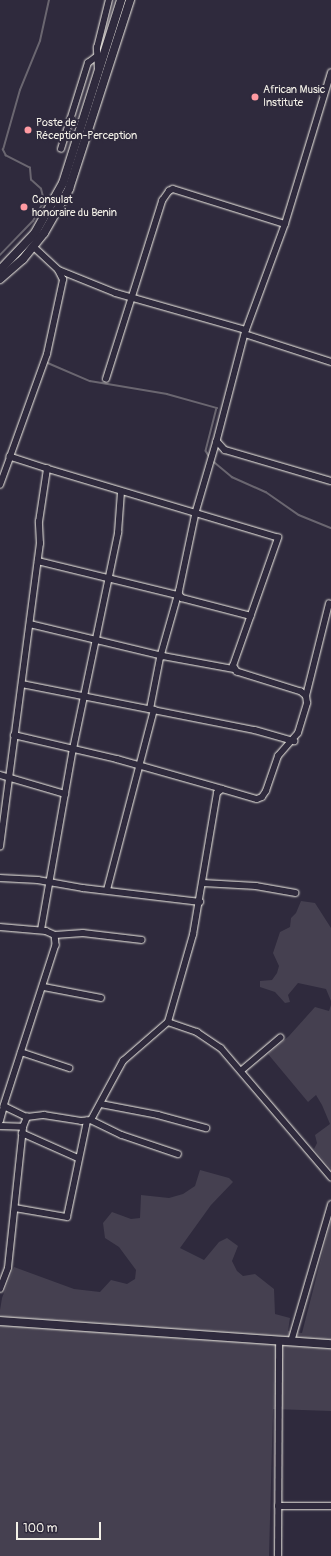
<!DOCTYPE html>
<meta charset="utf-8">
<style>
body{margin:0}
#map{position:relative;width:331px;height:1556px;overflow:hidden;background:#2f2a3d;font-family:Pangolin,sans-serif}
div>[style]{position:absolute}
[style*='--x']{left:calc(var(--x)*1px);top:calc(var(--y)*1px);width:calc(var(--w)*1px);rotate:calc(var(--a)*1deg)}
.green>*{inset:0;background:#454050}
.stream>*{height:1.5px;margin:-0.75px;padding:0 0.75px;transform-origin:0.75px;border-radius:0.75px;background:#6a6670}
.roads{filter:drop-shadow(0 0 1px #f4f1e8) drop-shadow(0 0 1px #f4f1e8)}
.street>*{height:5.5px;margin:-2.75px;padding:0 2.75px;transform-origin:2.75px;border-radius:2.75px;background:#2f2a3d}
.secondary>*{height:8px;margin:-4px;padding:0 4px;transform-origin:4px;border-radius:4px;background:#2f2a3d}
.primary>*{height:8px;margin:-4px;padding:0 4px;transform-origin:4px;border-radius:4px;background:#2f2a3d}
.dots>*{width:11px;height:11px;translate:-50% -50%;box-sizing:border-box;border:2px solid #2f2a3d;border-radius:50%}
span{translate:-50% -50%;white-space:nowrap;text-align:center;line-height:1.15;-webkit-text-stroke:4px #2f2a3d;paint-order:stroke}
.poi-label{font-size:11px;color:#f4f1e8}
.left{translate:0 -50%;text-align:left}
.scale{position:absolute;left:16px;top:1522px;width:85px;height:18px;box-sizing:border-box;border:2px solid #f4f1e8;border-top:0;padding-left:5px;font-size:12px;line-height:14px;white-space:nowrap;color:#f4f1e8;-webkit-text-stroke:3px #2f2a3d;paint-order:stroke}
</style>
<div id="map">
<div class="green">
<i style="clip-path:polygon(301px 901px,315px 903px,331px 928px,331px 1001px,326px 989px,298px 983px,288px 995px,290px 1002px,285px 1003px,275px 992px,260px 987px,260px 981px,272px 980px,277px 973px,279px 966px,273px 953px,280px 932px,290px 927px,291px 918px,296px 913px)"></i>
<i style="clip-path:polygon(331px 1005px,331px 1169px,314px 1149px,317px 1143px,315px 1135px,330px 1124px,322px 1105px,316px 1095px,308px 1102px,268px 1054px,289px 1036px,315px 1007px,329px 1011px)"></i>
<i style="clip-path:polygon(200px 1170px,229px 1178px,233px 1182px,211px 1205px,180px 1248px,204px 1260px,219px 1242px,227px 1238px,238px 1246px,232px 1261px,237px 1271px,243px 1276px,255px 1274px,274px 1289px,275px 1314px,290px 1318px,288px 1331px,302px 1333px,331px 1220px,331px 1411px,273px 1409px,269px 1556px,0 1556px,0 1310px,2px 1298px,14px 1267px,74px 1289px,100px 1292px,111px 1280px,127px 1284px,135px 1279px,136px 1270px,119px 1247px,105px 1238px,103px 1223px,112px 1212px,131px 1219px,140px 1218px,141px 1195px,169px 1198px,183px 1194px,195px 1186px)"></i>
</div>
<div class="stream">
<i style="--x:0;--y:255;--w:47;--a:-45.9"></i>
<i style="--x:33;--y:221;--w:23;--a:-61"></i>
<i style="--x:44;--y:201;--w:12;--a:-104"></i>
<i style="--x:41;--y:189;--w:13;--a:-138"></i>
<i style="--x:31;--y:180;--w:12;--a:-95"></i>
<i style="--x:30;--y:168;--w:27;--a:-153"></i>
<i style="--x:6;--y:156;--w:7;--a:-117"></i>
<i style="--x:3;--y:150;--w:62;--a:-74.2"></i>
<i style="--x:20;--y:90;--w:53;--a:-67.8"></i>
<i style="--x:40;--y:41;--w:42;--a:-77.6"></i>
<i style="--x:48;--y:363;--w:46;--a:23.2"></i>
<i style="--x:90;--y:381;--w:78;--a:9.6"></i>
<i style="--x:167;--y:394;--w:52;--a:15.6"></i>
<i style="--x:217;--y:408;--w:44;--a:104.3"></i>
<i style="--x:206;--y:451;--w:9;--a:58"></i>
<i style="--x:213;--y:461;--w:25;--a:40"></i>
<i style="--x:232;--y:477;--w:37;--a:24"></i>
<i style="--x:266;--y:492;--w:40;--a:34.9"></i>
<i style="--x:299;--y:515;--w:35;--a:22"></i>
</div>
<div class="roads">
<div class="street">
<i style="--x:98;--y:70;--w:22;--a:-93"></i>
<i style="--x:97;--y:48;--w:49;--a:-76"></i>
<i style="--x:61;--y:149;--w:90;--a:-72.6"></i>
<i style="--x:88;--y:63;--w:10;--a:-37"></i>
<i style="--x:59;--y:270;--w:61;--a:22"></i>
<i style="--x:116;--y:293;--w:135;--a:15.9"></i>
<i style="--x:246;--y:330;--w:113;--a:-69.8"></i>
<i style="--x:285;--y:224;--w:158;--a:-73.1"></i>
<i style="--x:246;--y:330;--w:115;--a:104.6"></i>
<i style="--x:217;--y:441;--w:12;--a:48"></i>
<i style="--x:225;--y:450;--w:110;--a:16.3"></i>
<i style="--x:245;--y:334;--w:90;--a:18"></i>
<i style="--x:106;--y:379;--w:187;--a:-72.5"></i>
<i style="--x:162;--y:201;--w:12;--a:-55"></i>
<i style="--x:169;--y:191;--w:4;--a:-27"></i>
<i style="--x:173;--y:189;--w:117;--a:17.4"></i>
<i style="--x:217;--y:441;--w:75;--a:106.3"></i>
<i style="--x:196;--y:513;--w:83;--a:101.9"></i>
<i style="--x:179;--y:594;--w:5;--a:53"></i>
<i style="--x:182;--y:598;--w:71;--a:14.6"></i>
<i style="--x:0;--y:485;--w:30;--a:-70"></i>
<i style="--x:38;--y:561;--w:144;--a:13.7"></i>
<i style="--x:30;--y:624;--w:137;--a:13.5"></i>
<i style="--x:163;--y:656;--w:72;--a:10.4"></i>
<i style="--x:22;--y:684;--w:237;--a:11.2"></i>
<i style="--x:255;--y:730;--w:41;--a:15.8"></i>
<i style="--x:306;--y:696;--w:95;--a:-76"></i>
<i style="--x:150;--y:709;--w:52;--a:-78.9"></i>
<i style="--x:160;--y:658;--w:70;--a:-74.2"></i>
<i style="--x:14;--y:735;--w:106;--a:13.1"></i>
<i style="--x:117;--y:759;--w:109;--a:15.9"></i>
<i style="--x:0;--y:775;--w:68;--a:16.3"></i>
<i style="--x:0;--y:847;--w:306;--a:-82.5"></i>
<i style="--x:40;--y:544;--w:22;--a:-93"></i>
<i style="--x:39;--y:522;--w:54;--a:-81.4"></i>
<i style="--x:47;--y:469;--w:39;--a:-162"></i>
<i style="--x:10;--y:457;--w:109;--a:-70.2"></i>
<i style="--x:47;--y:354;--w:76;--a:-77.8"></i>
<i style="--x:63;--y:280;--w:11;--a:-117"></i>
<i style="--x:58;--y:270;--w:34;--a:-137"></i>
<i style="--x:0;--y:878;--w:38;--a:3"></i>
<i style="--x:38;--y:880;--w:46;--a:10.1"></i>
<i style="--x:83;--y:888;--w:118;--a:6.8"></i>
<i style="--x:203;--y:883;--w:53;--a:3.2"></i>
<i style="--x:256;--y:886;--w:40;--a:10"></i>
<i style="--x:107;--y:890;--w:186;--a:-75.4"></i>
<i style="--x:0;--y:927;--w:46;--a:5"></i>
<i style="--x:46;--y:931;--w:10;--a:24"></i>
<i style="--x:55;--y:935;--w:10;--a:84"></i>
<i style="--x:56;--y:945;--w:169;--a:107.9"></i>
<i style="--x:4;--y:1106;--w:25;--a:26"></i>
<i style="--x:27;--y:1117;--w:17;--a:-7"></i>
<i style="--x:44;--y:1115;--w:37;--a:9"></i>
<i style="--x:81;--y:1121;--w:10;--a:-6"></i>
<i style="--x:91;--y:1120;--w:67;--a:-61.5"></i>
<i style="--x:123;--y:1061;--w:60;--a:-40.9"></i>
<i style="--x:168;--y:1022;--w:91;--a:-74"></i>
<i style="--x:193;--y:935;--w:144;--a:-80.4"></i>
<i style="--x:217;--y:793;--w:6;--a:-39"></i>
<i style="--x:222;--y:789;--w:36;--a:16"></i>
<i style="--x:257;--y:799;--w:5;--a:-22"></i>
<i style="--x:262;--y:797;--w:7;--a:-56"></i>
<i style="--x:266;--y:791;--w:37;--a:-71"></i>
<i style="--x:278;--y:756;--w:30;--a:-49"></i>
<i style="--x:298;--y:733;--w:31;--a:-73"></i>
<i style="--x:307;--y:703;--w:7;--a:-98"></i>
<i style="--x:306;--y:696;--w:6;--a:-141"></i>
<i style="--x:301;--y:692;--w:67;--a:-162.6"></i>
<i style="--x:237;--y:672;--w:7;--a:-124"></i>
<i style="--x:233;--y:666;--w:136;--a:-70.6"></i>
<i style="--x:278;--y:538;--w:241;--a:-163.4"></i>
<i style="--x:41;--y:930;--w:184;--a:-80"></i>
<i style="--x:73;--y:749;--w:221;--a:-78.2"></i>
<i style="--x:118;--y:533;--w:41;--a:-85.8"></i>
<i style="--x:55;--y:935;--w:28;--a:-4"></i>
<i style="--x:83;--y:933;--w:59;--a:6.8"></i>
<i style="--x:44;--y:987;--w:58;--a:10.9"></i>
<i style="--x:168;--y:1022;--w:31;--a:19"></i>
<i style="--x:197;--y:1032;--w:29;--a:34"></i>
<i style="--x:221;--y:1048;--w:170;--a:49.5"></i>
<i style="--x:21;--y:1052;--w:51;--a:18.4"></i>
<i style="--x:242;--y:1070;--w:50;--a:-40.1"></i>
<i style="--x:101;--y:1104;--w:58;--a:10.9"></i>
<i style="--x:158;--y:1115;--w:50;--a:15.2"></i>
<i style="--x:91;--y:1120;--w:34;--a:26"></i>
<i style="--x:122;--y:1135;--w:59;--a:18.7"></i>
<i style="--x:0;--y:1121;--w:16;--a:-75"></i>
<i style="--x:0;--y:1126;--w:23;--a:2"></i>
<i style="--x:22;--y:1133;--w:61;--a:24.1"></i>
<i style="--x:15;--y:1208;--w:53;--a:9.8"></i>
<i style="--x:67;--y:1217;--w:98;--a:-78.2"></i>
<i style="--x:0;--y:1289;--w:22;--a:-69"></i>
<i style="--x:8;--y:1268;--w:142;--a:-83.9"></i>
<i style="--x:23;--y:1127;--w:11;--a:-68"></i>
<i style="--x:291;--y:1342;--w:143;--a:-73.7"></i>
<i style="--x:278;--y:1506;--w:53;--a:0"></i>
<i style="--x:278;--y:1556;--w:215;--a:-89.7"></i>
</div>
<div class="secondary">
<i style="--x:0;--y:1321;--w:332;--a:4"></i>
</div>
<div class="primary">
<i style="--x:0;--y:270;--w:51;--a:-46.6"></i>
<i style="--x:35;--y:233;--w:57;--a:-60.8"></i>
<i style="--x:63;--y:183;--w:192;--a:-72.4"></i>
<i style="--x:0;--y:279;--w:30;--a:-41"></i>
<i style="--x:23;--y:259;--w:33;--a:-51"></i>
<i style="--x:44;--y:233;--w:51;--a:-60.4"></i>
<i style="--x:69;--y:189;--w:199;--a:-72.1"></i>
</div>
</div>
<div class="dots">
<i style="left:255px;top:97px;background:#ff9aa2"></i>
<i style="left:28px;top:130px;background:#ff9aa2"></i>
<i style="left:24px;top:207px;background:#ff9aa2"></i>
</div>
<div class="poi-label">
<span class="left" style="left:263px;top:97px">African Music<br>Institute</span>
<span class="left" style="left:36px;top:130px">Poste de<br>Réception-Perception</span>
<span class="left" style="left:32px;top:207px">Consulat<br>honoraire du Benin</span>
</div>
<div class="scale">100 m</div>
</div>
